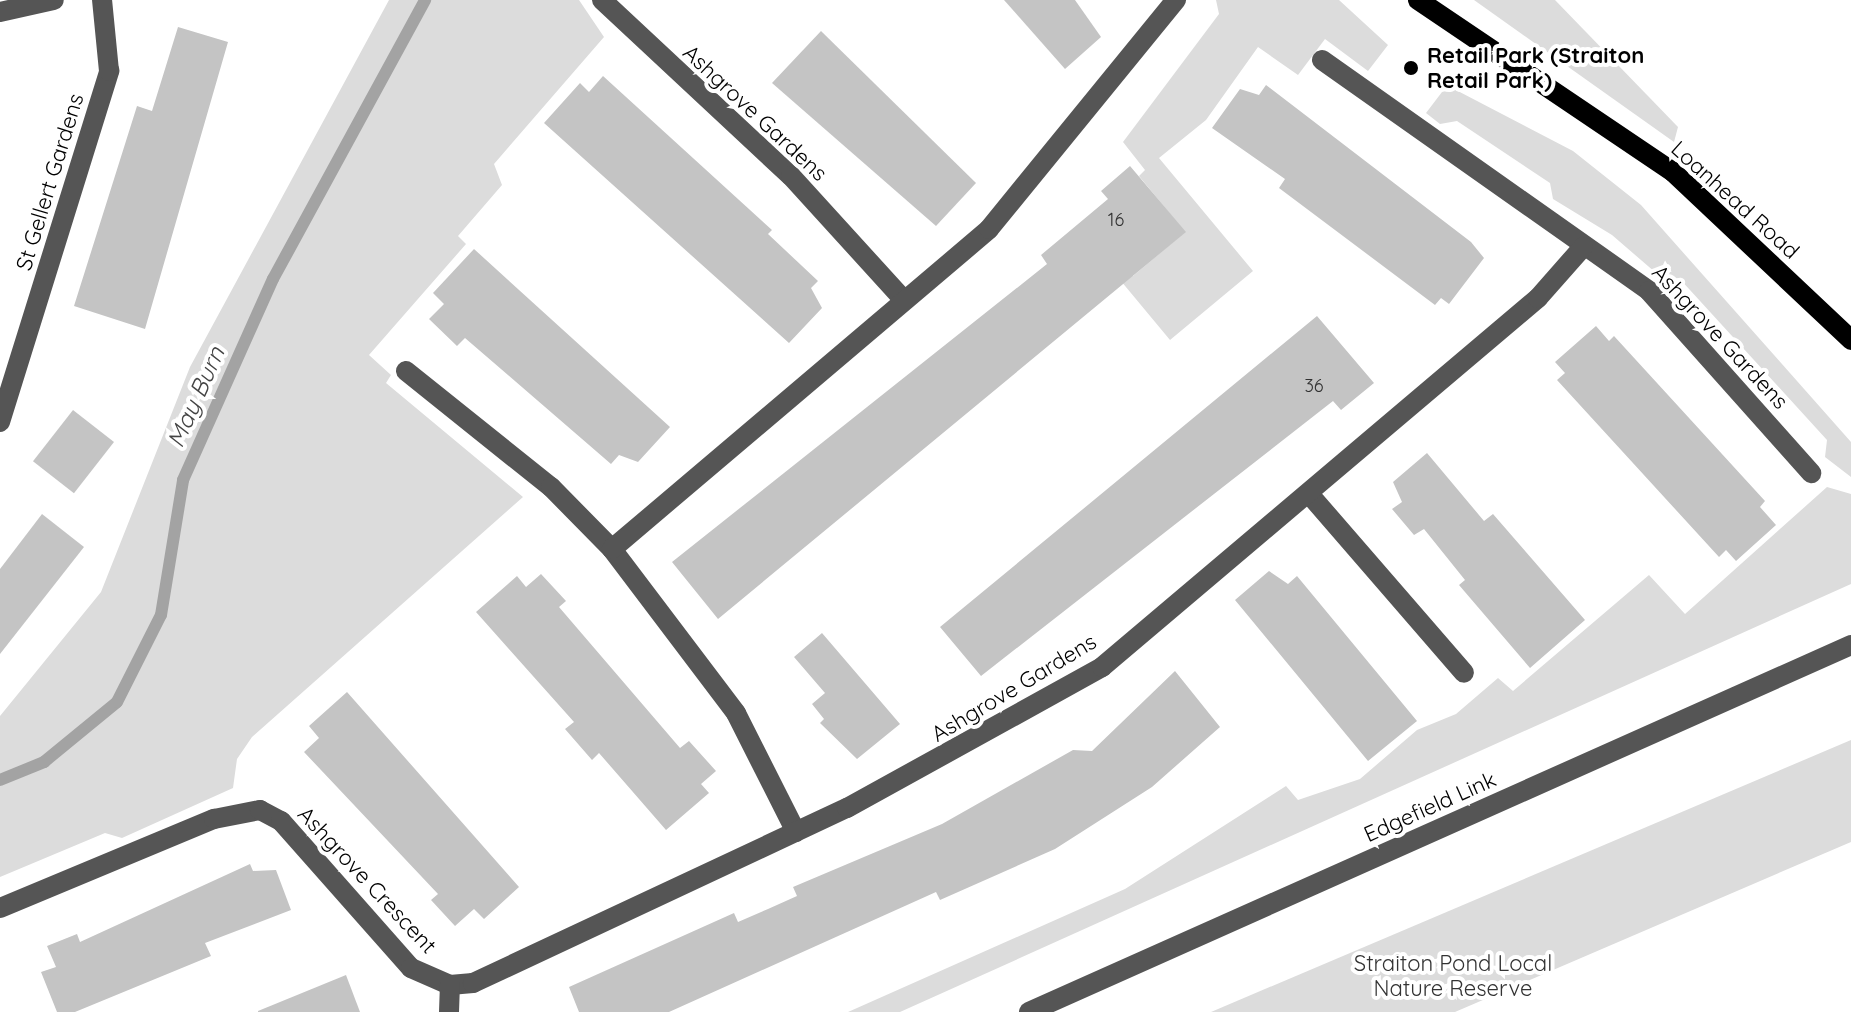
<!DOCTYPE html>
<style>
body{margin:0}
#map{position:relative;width:1851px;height:1012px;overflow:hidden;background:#fff;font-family:Quicksand,sans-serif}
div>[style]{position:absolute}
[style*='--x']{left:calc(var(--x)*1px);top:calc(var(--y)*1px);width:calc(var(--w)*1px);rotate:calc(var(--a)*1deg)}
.green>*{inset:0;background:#dcdcdc}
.stream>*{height:12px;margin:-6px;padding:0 6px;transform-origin:6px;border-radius:6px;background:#a3a3a3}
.building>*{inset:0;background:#c4c4c4;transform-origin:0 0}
.minor>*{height:20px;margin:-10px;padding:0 10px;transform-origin:10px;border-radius:10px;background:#555}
.major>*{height:20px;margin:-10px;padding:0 10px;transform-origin:10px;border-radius:10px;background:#000}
.dots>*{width:22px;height:22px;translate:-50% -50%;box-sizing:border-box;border:4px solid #fff;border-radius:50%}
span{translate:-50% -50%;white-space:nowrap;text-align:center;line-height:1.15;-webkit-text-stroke:8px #fff;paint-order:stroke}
.number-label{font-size:18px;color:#313131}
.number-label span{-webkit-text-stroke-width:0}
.poi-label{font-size:22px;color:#000;font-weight:700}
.left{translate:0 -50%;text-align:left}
.street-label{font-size:22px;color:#000}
.park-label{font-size:22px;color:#333}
.water-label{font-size:24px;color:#444;font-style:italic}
</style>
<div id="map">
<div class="green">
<i style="clip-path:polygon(389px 0,579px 0,604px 37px,494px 164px,502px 185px,458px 236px,466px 244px,369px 355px,391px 375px,386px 383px,523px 497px,252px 737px,237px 759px,233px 788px,122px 838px,105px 833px,0 877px,0 716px,101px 592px,190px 367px)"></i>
<i style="clip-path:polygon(1216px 0,1339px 0,1388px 45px,1368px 71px,1325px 39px,1298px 75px,1258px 47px,1206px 120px,1159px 158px,1253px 271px,1170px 340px,1106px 263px,1133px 276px,1185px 232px,1139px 176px,1145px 170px,1123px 142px,1219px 14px)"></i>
<i style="clip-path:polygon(1474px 0,1555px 0,1678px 127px,1674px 142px)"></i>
<i style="clip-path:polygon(1454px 89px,1573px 151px,1641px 205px,1851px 442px,1851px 477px,1825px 457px,1827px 440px,1679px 278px,1663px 279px,1612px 235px,1553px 199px,1550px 183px,1457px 121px,1440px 124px,1426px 113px,1442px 92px)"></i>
<i style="clip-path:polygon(1827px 487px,1851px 494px,1851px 584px,900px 1012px,848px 1012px,1125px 889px,1286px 786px,1298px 800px,1360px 779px,1417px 730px,1456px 714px,1498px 678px,1513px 691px,1649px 575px,1685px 614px)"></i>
<i style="clip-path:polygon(1851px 740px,1851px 842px,1455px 1012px,1211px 1012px)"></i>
</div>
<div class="stream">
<i style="--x:0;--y:780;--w:48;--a:-22.2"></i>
<i style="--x:44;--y:762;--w:94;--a:-39.4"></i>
<i style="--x:117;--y:702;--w:97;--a:-63.2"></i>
<i style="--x:161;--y:615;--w:137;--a:-80.7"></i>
<i style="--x:183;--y:480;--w:220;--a:-65.9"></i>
<i style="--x:273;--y:279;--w:318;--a:-61.4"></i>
</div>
<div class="building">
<i style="clip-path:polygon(1004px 0,1075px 0,1101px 37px,1065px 69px)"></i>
<i style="clip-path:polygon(178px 27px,228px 42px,145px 329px,74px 306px,137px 106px,152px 111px)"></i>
<i style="clip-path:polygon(821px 31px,976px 183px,936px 226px,772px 83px)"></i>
<i style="clip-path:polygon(603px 76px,772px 230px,768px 234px,818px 281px,811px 288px,822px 308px,789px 343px,544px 123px,580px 83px,589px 92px)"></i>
<i style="clip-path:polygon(1266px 85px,1471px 242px,1484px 258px,1449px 304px,1441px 298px,1435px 305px,1279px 188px,1285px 179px,1212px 128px,1240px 89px,1259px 95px)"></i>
<i style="clip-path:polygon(1130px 166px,1186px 232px,718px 619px,672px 562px,1047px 264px,1041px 255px,1108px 199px,1101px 191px)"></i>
<i style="clip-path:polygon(474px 249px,670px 427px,638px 462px,619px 455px,611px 464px,465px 338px,457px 346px,429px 319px,444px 304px,433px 293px)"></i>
<i style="clip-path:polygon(1317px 316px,1374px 383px,1341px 410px,1333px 401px,981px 676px,940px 627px)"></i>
<i style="clip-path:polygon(1596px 326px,1609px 341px,1614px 336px,1765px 501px,1760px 507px,1776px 525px,1736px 561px,1726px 550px,1719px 557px,1557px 380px,1565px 373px,1555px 362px)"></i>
<i style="left:73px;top:410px;width:52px;height:65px;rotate:38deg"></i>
<i style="clip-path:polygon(1427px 453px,1484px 521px,1493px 514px,1585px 620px,1530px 668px,1459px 585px,1465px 580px,1424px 529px,1414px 535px,1392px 509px,1402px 502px,1393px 482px)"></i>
<i style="clip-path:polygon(42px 514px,84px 547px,0 654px,0 569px)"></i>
<i style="clip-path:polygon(1269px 571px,1288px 584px,1297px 576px,1417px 721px,1368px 761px,1235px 600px)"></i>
<i style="clip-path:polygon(541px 574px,566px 601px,559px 607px,680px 748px,689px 741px,716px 771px,701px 784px,709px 793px,666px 830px,599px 753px,592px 760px,565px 729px,574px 722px,476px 612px,517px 576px,526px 587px)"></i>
<i style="clip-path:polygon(822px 633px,900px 724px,857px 759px,820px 723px,824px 719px,812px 704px,825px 693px,794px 657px)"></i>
<i style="clip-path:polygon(1175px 671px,1220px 727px,1152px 787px,1055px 849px,940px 900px,936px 892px,669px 1012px,579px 1012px,569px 987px,734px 913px,738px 922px,768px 909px,797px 896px,793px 887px,942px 824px,1073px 750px,1092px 751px)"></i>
<i style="clip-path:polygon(347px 692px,519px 887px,484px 919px,474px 909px,455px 926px,431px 900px,438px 894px,304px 752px,319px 738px,309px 726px)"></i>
<i style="clip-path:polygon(250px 864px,253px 871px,276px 870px,291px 910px,205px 943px,211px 956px,75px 1012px,57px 1012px,41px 972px,56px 967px,47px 946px,77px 934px,80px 942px)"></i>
<i style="clip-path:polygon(346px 975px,360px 1012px,258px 1012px,258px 1011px)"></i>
</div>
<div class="minor">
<i style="--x:602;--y:0;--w:258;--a:43"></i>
<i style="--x:791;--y:176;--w:168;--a:47.7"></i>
<i style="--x:0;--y:12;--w:55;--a:-12.5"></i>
<i style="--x:1322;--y:60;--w:400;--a:35.2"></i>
<i style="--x:1649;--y:291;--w:244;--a:48.3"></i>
<i style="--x:406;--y:371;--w:186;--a:38.7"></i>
<i style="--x:551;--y:487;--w:87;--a:45.5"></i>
<i style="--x:0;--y:422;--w:368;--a:-72.7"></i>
<i style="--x:109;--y:71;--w:71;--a:-95.6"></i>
<i style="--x:1310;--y:495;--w:235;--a:49.1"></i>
<i style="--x:796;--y:832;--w:133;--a:-116.8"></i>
<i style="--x:736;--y:713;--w:206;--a:-127.1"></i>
<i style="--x:612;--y:549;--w:494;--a:-40.3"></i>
<i style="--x:989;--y:229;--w:296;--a:-50.8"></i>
<i style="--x:0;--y:908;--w:232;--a:-22.6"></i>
<i style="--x:214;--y:819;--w:47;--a:-11.1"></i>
<i style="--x:260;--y:810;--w:24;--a:28"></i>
<i style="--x:281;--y:821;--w:196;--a:48.5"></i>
<i style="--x:411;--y:968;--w:43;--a:23.6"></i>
<i style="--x:450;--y:985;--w:23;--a:-5"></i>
<i style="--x:473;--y:983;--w:413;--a:-25.1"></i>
<i style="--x:847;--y:808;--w:291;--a:-28.9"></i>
<i style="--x:1102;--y:667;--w:571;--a:-40.24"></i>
<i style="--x:1538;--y:298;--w:68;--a:-48.6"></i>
<i style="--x:449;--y:1012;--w:27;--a:-88"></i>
<i style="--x:1029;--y:1012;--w:900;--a:-24.06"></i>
</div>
<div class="major">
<i style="--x:1418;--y:0;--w:308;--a:34"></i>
<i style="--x:1673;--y:172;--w:245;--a:43.3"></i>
</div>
<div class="dots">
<i style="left:1411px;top:68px;background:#000"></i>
</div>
<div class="number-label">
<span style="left:1116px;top:220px">16</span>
<span style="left:1314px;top:386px">36</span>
</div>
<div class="poi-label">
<span class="left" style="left:1427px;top:68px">Retail Park (Straiton<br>Retail Park)</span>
</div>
<div class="street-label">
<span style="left:755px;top:113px;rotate:43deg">Ashgrove Gardens</span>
<span style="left:50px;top:182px;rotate:-73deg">St Gellert Gardens</span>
<span style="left:1735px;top:200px;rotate:42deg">Loanhead Road</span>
<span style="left:1720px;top:337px;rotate:47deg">Ashgrove Gardens</span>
<span style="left:1014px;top:688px;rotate:-31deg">Ashgrove Gardens</span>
<span style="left:1430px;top:807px;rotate:-24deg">Edgefield Link</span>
<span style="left:367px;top:880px;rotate:47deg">Ashgrove Crescent</span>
</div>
<div class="park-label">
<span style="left:1453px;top:976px">Straiton Pond Local<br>Nature Reserve</span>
</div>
<div class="water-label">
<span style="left:196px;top:397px;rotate:-66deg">May Burn</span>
</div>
</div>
